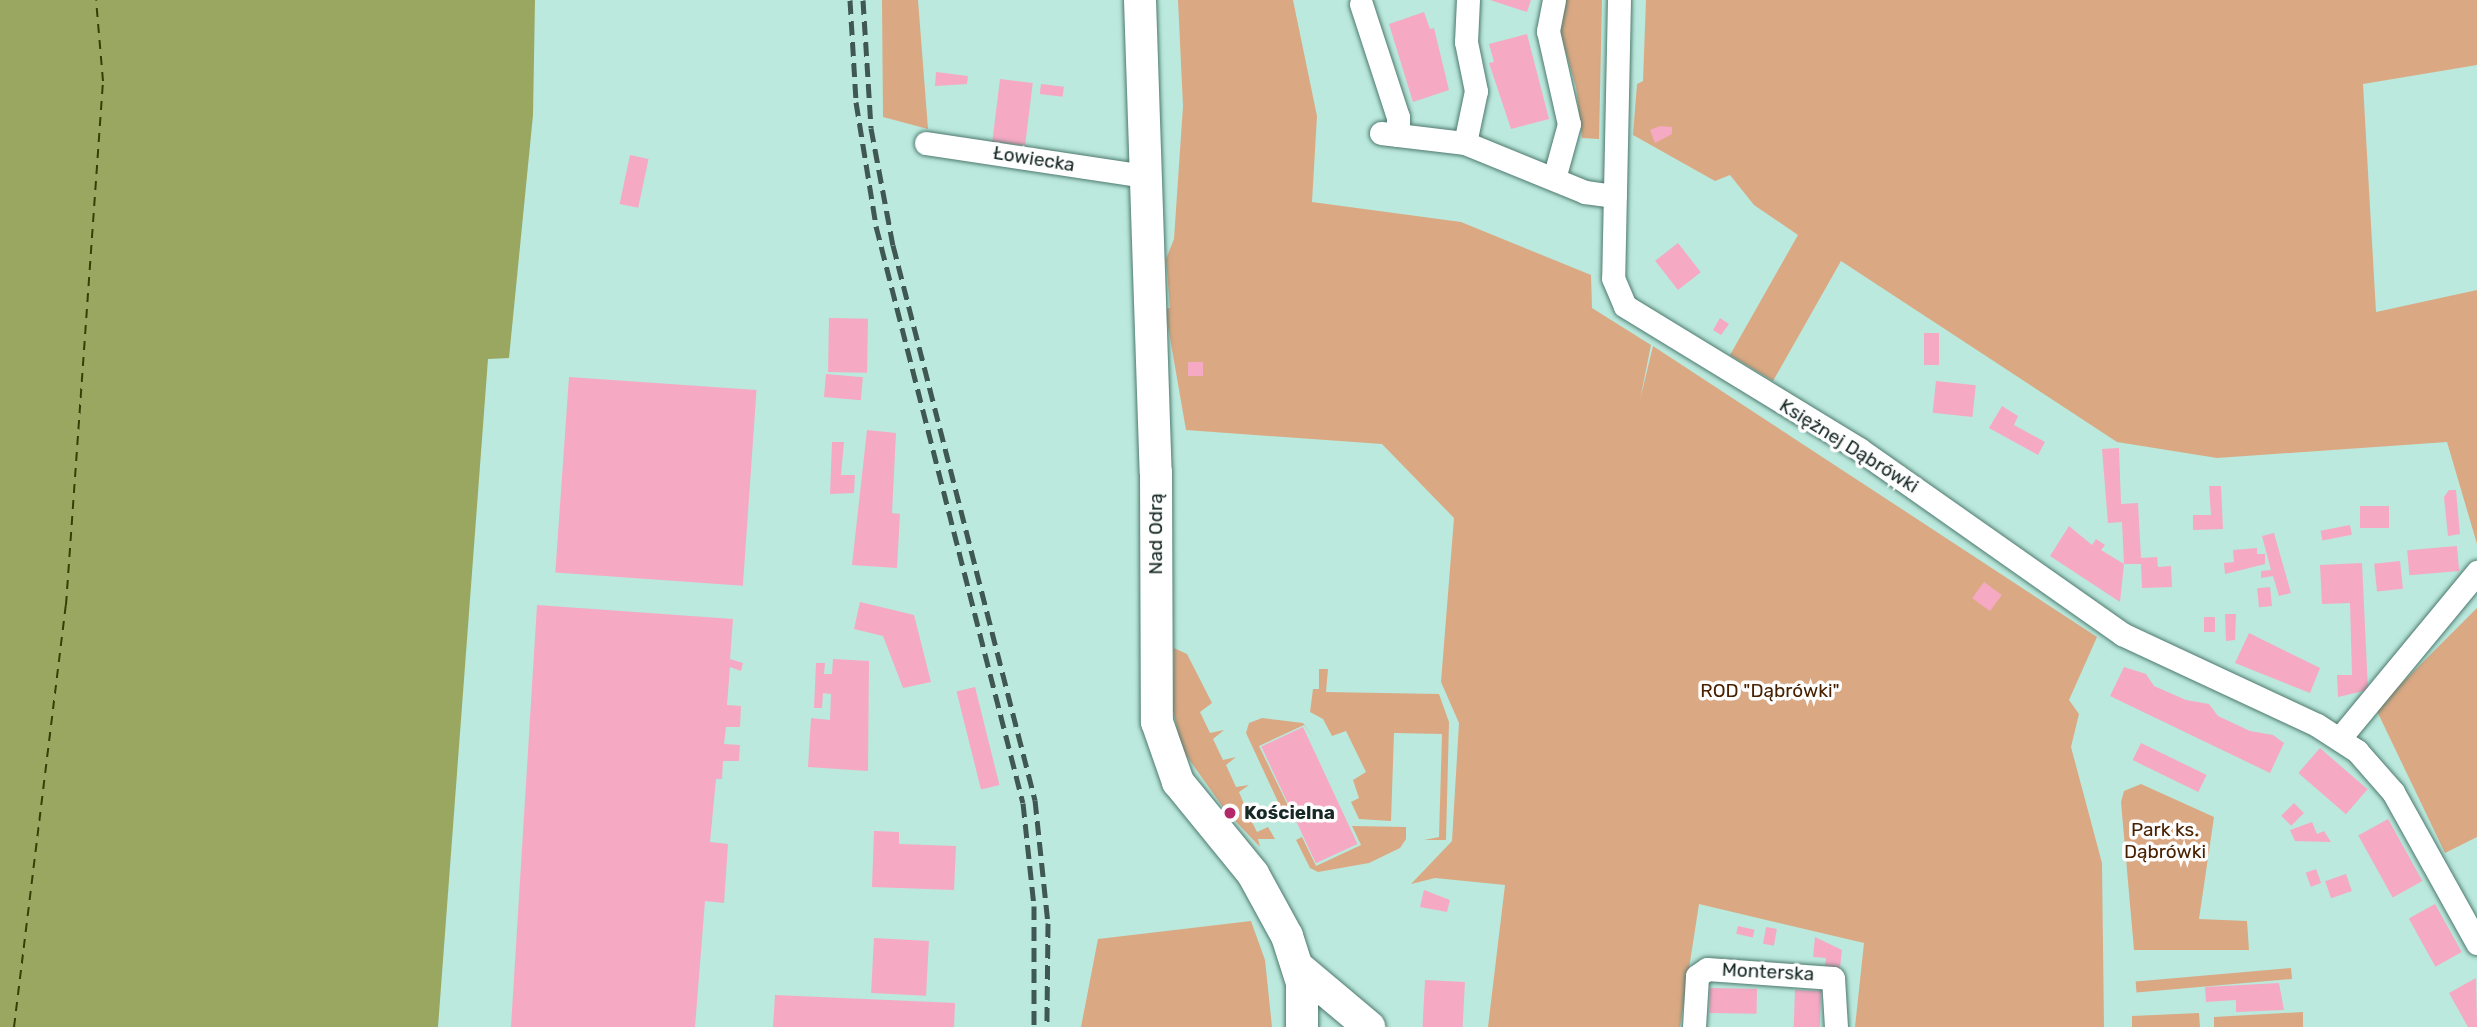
<!DOCTYPE html>
<meta charset="utf-8">
<style>
body{margin:0}
#map{position:relative;width:2477px;height:1027px;overflow:hidden;background:#bbe9dd;font-family:Rubik,sans-serif}
div>[style]{position:absolute}
[style*='--x']{left:calc(var(--x)*1px);top:calc(var(--y)*1px);width:calc(var(--w)*1px);rotate:calc(var(--a)*1deg)}
.green>*{inset:0;background:#daa984;transform-origin:0 0}
.water>*{inset:0;background:#9aa760}
.ferry>*{height:2px;margin-top:-1px;transform-origin:0;background:repeating-linear-gradient(90deg,#363e06 0 9px,transparent 0 16px)}
.building>*{inset:0;background:#f6a9c3;transform-origin:0 0}
.roads{filter:drop-shadow(0 0 2px #4e796e) drop-shadow(0 0 2px #4e796e)}
.street>*{height:23px;margin:-11.5px;padding:0 11.5px;transform-origin:11.5px;border-radius:11.5px;background:#fff}
.secondary>*{height:32px;margin:-16px;padding:0 16px;transform-origin:16px;border-radius:16px;background:#fff}
.rail>*{height:5px;margin-top:-2.5px;transform-origin:0;background:repeating-linear-gradient(90deg,#3f5852 0 14px,transparent 0 21px)}
.dots>*{width:19px;height:19px;translate:-50% -50%;box-sizing:border-box;border:4px solid #fefefe;border-radius:50%}
span{translate:-50% -50%;white-space:nowrap;text-align:center;line-height:1.15;-webkit-text-stroke:7px #fefefe;paint-order:stroke}
.street-label{font-size:19px;color:#172925}
.park-label{font-size:19px;color:#492100}
.poi-label{font-size:19px;color:#172925;font-weight:700}
.left{translate:0 -50%;text-align:left}
</style>
<div id="map">
<div class="green">
<i style="clip-path:polygon(882px 0,918px 0,928px 129px,883px 117px)"></i>
<i style="clip-path:polygon(1178px 0,1293px 0,1317px 116px,1312px 202px,1461px 222px,1591px 275px,1592px 308px,1651px 345px,1640px 400px,1653px 346px,2097px 637px,2069px 700px,2079px 714px,2071px 747px,2102px 863px,2104px 1027px,1855px 1027px,1864px 943px,1699px 904px,1680px 1027px,1488px 1027px,1505px 885px,1435px 878px,1411px 884px,1452px 841px,1459px 723px,1441px 682px,1454px 518px,1382px 444px,1186px 430px,1165px 309px,1170px 308px,1166px 259px,1174px 239px,1183px 106px)"></i>
<i style="clip-path:polygon(1566px 0,1602px 0,1599px 139px,1582px 138px,1576px 87px,1557px 22px)"></i>
<i style="clip-path:polygon(1646px 0,2477px 0,2477px 65px,2363px 84px,2376px 312px,2477px 290px,2477px 544px,2447px 442px,2217px 458px,2117px 442px,1841px 261px,1773px 381px,1730px 355px,1798px 235px,1754px 205px,1730px 175px,1715px 181px,1633px 135px,1637px 84px,1643px 81px)"></i>
<i style="clip-path:polygon(2477px 608px,2477px 837px,2445px 853px,2376px 709px)"></i>
<i style="clip-path:polygon(1174px 648px,1187px 654px,1212px 703px,1200px 712px,1210px 733px,1224px 730px,1213px 739px,1223px 760px,1236px 757px,1226px 765px,1236px 787px,1249px 785px,1239px 792px,1249px 816px,1262px 813px,1252px 822px,1257px 832px,1268px 827px,1275px 839px,1258px 839px,1260px 847px,1225px 810px,1181px 748px,1173px 709px)"></i>
<i style="clip-path:polygon(1319px 669px,1328px 669px,1326px 692px,1439px 694px,1449px 722px,1446px 840px,1424px 840px,1439px 837px,1442px 734px,1394px 733px,1391px 821px,1359px 819px,1351px 802px,1359px 798px,1353px 780px,1366px 772px,1346px 731px,1332px 736px,1323px 719px,1310px 712px,1313px 689px,1319px 689px)"></i>
<i style="clip-path:polygon(1262px 718px,1303px 723px,1315px 740px,1304px 725px,1259px 746px,1293px 816px,1286px 819px,1246px 733px,1249px 723px)"></i>
<i style="clip-path:polygon(2141px 784px,2214px 817px,2199px 919px,2247px 921px,2249px 950px,2134px 950px,2121px 802px,2124px 791px)"></i>
<i style="clip-path:polygon(1352px 826px,1406px 827px,1406px 839px,1400px 848px,1369px 863px,1318px 872px,1310px 868px,1296px 840px,1302px 837px,1316px 866px,1361px 845px)"></i>
<i style="clip-path:polygon(1251px 921px,1265px 960px,1272px 1027px,1081px 1027px,1098px 939px)"></i>
<i style="left:2291px;top:968px;width:11px;height:156px;rotate:85deg"></i>
<i style="clip-path:polygon(2303px 1012px,2303px 1027px,2214px 1027px,2214px 1017px)"></i>
<i style="clip-path:polygon(2199px 1013px,2200px 1027px,2132px 1027px,2132px 1016px)"></i>
</div>
<div class="water">
<i style="clip-path:polygon(0 0,535px 0,533px 115px,509px 358px,488px 359px,438px 1027px,0 1027px)"></i>
</div>
<div class="ferry">
<i style="--x:14;--y:1027;--w:425;--a:-83"></i>
<i style="--x:66;--y:605;--w:525;--a:-85.96"></i>
<i style="--x:103;--y:81;--w:81;--a:-94.9"></i>
</div>
<div class="building">
<i style="clip-path:polygon(1490px 0,1531px 0,1527px 12px)"></i>
<i style="clip-path:polygon(1424px 12px,1430px 29px,1434px 28px,1449px 90px,1413px 102px,1389px 24px)"></i>
<i style="clip-path:polygon(1527px 34px,1549px 119px,1511px 129px,1489px 63px,1494px 62px,1489px 44px)"></i>
<i style="clip-path:polygon(936px 72px,968px 76px,967px 84px,935px 86px)"></i>
<i style="left:1000px;top:79px;width:33px;height:63px;rotate:7deg"></i>
<i style="left:1041px;top:84px;width:23px;height:10px;rotate:7deg"></i>
<i style="clip-path:polygon(1660px 126px,1672px 127px,1672px 134px,1655px 143px,1650px 130px)"></i>
<i style="left:630px;top:155px;width:19px;height:50px;rotate:12deg"></i>
<i style="left:1678px;top:243px;width:37px;height:29px;rotate:52deg"></i>
<i style="left:829px;top:318px;width:39px;height:54px;rotate:1deg"></i>
<i style="clip-path:polygon(1720px 318px,1729px 324px,1721px 335px,1713px 330px)"></i>
<i style="left:1924px;top:333px;width:15px;height:32px"></i>
<i style="left:1188px;top:362px;width:15px;height:14px"></i>
<i style="left:826px;top:374px;width:37px;height:23px;rotate:5deg"></i>
<i style="left:569px;top:377px;width:188px;height:196px;rotate:4deg"></i>
<i style="left:1936px;top:381px;width:40px;height:32px;rotate:6deg"></i>
<i style="clip-path:polygon(2002px 406px,2018px 416px,2014px 425px,2045px 442px,2038px 455px,1989px 428px)"></i>
<i style="clip-path:polygon(867px 430px,896px 433px,892px 513px,900px 514px,897px 568px,852px 565px)"></i>
<i style="clip-path:polygon(832px 442px,844px 442px,841px 475px,855px 475px,854px 493px,830px 494px)"></i>
<i style="clip-path:polygon(2119px 448px,2121px 504px,2138px 503px,2141px 558px,2157px 557px,2158px 567px,2171px 566px,2172px 587px,2142px 588px,2141px 564px,2124px 564px,2122px 522px,2108px 523px,2102px 449px)"></i>
<i style="clip-path:polygon(2209px 486px,2221px 486px,2223px 529px,2193px 530px,2193px 515px,2211px 515px)"></i>
<i style="clip-path:polygon(2449px 490px,2456px 490px,2460px 534px,2448px 536px,2444px 497px)"></i>
<i style="left:2360px;top:506px;width:29px;height:22px"></i>
<i style="left:2350px;top:525px;width:10px;height:30px;rotate:79deg"></i>
<i style="clip-path:polygon(2069px 526px,2092px 545px,2096px 539px,2105px 545px,2101px 550px,2124px 564px,2120px 602px,2050px 556px)"></i>
<i style="clip-path:polygon(2274px 533px,2291px 593px,2279px 596px,2273px 576px,2261px 578px,2261px 571px,2271px 570px,2262px 536px)"></i>
<i style="left:2457px;top:546px;width:25px;height:50px;rotate:85deg"></i>
<i style="clip-path:polygon(2257px 548px,2257px 554px,2265px 554px,2265px 564px,2225px 574px,2224px 563px,2234px 562px,2233px 550px)"></i>
<i style="left:2400px;top:561px;width:28px;height:26px;rotate:84deg"></i>
<i style="clip-path:polygon(2362px 563px,2368px 690px,2338px 697px,2337px 675px,2352px 675px,2350px 603px,2322px 604px,2320px 565px)"></i>
<i style="left:1984px;top:582px;width:22px;height:20px;rotate:36deg"></i>
<i style="left:2270px;top:587px;width:19px;height:13px;rotate:84deg"></i>
<i style="clip-path:polygon(860px 602px,914px 615px,931px 682px,903px 688px,883px 636px,854px 629px)"></i>
<i style="clip-path:polygon(537px 605px,733px 619px,730px 659px,743px 663px,741px 671px,730px 667px,727px 705px,741px 706px,740px 727px,726px 727px,724px 744px,740px 745px,739px 761px,723px 761px,722px 779px,716px 779px,710px 842px,728px 844px,724px 903px,705px 901px,695px 1027px,511px 1027px)"></i>
<i style="clip-path:polygon(2225px 614px,2236px 614px,2235px 640px,2226px 641px)"></i>
<i style="left:2204px;top:617px;width:11px;height:15px"></i>
<i style="clip-path:polygon(2249px 633px,2320px 668px,2310px 693px,2235px 663px)"></i>
<i style="clip-path:polygon(833px 659px,869px 661px,868px 771px,808px 767px,811px 718px,830px 720px,831px 694px,823px 693px,822px 708px,814px 708px,816px 663px,825px 663px,824px 674px,832px 674px)"></i>
<i style="clip-path:polygon(2124px 667px,2146px 674px,2154px 686px,2186px 700px,2209px 704px,2218px 716px,2250px 731px,2273px 735px,2284px 743px,2270px 773px,2110px 696px)"></i>
<i style="left:975px;top:687px;width:101px;height:19px;rotate:76deg"></i>
<i style="left:1303px;top:727px;width:129px;height:46px;rotate:65deg"></i>
<i style="left:2141px;top:743px;width:73px;height:19px;rotate:26deg"></i>
<i style="left:2320px;top:748px;width:63px;height:33px;rotate:41deg"></i>
<i style="left:2294px;top:803px;width:14px;height:18px;rotate:45deg"></i>
<i style="left:2388px;top:819px;width:71px;height:34px;rotate:61deg"></i>
<i style="clip-path:polygon(2312px 822px,2317px 834px,2324px 831px,2331px 842px,2295px 841px,2290px 830px)"></i>
<i style="clip-path:polygon(874px 831px,899px 832px,899px 844px,956px 846px,954px 890px,872px 887px)"></i>
<i style="left:2316px;top:869px;width:15px;height:11px;rotate:70deg"></i>
<i style="left:2346px;top:874px;width:18px;height:22px;rotate:71deg"></i>
<i style="clip-path:polygon(1424px 890px,1450px 900px,1447px 912px,1420px 907px)"></i>
<i style="left:2435px;top:904px;width:55px;height:30px;rotate:61deg"></i>
<i style="left:1738px;top:926px;width:17px;height:8px;rotate:13deg"></i>
<i style="left:1766px;top:927px;width:11px;height:17px;rotate:10deg"></i>
<i style="clip-path:polygon(1815px 937px,1842px 950px,1840px 968px,1825px 966px,1826px 958px,1813px 957px)"></i>
<i style="left:874px;top:938px;width:55px;height:55px;rotate:3deg"></i>
<i style="clip-path:polygon(2476px 978px,2477px 1027px,2468px 1027px,2449px 993px)"></i>
<i style="left:1425px;top:980px;width:40px;height:47px;rotate:3deg"></i>
<i style="clip-path:polygon(2279px 983px,2284px 1010px,2236px 1012px,2236px 1000px,2206px 1002px,2205px 987px)"></i>
<i style="left:1710px;top:988px;width:47px;height:25px;rotate:1deg"></i>
<i style="left:1795px;top:990px;width:26px;height:37px;rotate:2deg"></i>
<i style="clip-path:polygon(775px 995px,955px 1003px,954px 1027px,773px 1027px)"></i>
</div>
<div class="roads">
<div class="street">
<i style="--x:1554;--y:0;--w:32;--a:101"></i>
<i style="--x:1548;--y:31;--w:95;--a:77.3"></i>
<i style="--x:1569;--y:124;--w:53;--a:105.4"></i>
<i style="--x:1619;--y:0;--w:278;--a:91.2"></i>
<i style="--x:1613;--y:278;--w:30;--a:67"></i>
<i style="--x:1625;--y:306;--w:274;--a:31.4"></i>
<i style="--x:1859;--y:449;--w:322;--a:35.1"></i>
<i style="--x:2122;--y:634;--w:215;--a:25"></i>
<i style="--x:2317;--y:725;--w:48;--a:33"></i>
<i style="--x:2357;--y:751;--w:55;--a:48.7"></i>
<i style="--x:2393;--y:792;--w:173;--a:60.9"></i>
<i style="--x:1361;--y:4;--w:119;--a:71.9"></i>
<i style="--x:1398;--y:117;--w:18;--a:90"></i>
<i style="--x:1381;--y:133;--w:85;--a:6.8"></i>
<i style="--x:1465;--y:143;--w:130;--a:22.2"></i>
<i style="--x:1585;--y:192;--w:30;--a:8"></i>
<i style="--x:926;--y:143;--w:219;--a:8.6"></i>
<i style="--x:1465;--y:143;--w:53;--a:-78.1"></i>
<i style="--x:1476;--y:91;--w:50;--a:-101.5"></i>
<i style="--x:1466;--y:42;--w:42;--a:-87.3"></i>
<i style="--x:2339;--y:739;--w:217;--a:-50.4"></i>
<i style="--x:1694;--y:1027;--w:51;--a:-86.6"></i>
<i style="--x:1697;--y:976;--w:12;--a:-35"></i>
<i style="--x:1707;--y:969;--w:126;--a:4.1"></i>
<i style="--x:1833;--y:978;--w:49;--a:86.5"></i>
</div>
<div class="secondary">
<i style="--x:1140;--y:0;--w:472;--a:88.1"></i>
<i style="--x:1156;--y:472;--w:250;--a:89.8"></i>
<i style="--x:1157;--y:722;--w:64;--a:70.7"></i>
<i style="--x:1178;--y:782;--w:119;--a:50.8"></i>
<i style="--x:1253;--y:874;--w:71;--a:61.3"></i>
<i style="--x:1287;--y:936;--w:49;--a:72.3"></i>
<i style="--x:1302;--y:983;--w:44;--a:90"></i>
<i style="--x:1299;--y:968;--w:92;--a:40.1"></i>
</div>
</div>
<div class="rail">
<i style="--x:850;--y:0;--w:102;--a:86.6"></i>
<i style="--x:856;--y:102;--w:126;--a:80.8"></i>
<i style="--x:876;--y:226;--w:595;--a:75.71"></i>
<i style="--x:1023;--y:803;--w:104;--a:83.9"></i>
<i style="--x:1034;--y:906;--w:121;--a:90"></i>
<i style="--x:863;--y:0;--w:128;--a:86.4"></i>
<i style="--x:871;--y:128;--w:119;--a:79.4"></i>
<i style="--x:893;--y:245;--w:573;--a:75.65"></i>
<i style="--x:1035;--y:800;--w:124;--a:84"></i>
<i style="--x:1048;--y:923;--w:104;--a:90.6"></i>
</div>
<div class="dots">
<i style="left:1230px;top:813px;background:#b22868"></i>
</div>
<div class="street-label">
<span style="left:1034px;top:159px;rotate:9deg">Łowiecka</span>
<span style="left:1849px;top:446px;rotate:32deg">Księżnej Dąbrówki</span>
<span style="left:1156px;top:534px;rotate:-90deg">Nad Odrą</span>
<span style="left:1768px;top:972px;rotate:3deg">Monterska</span>
</div>
<div class="park-label">
<span style="left:1770px;top:691px">ROD "Dąbrówki"</span>
<span style="left:2165px;top:841px">Park ks.<br>Dąbrówki</span>
</div>
<div class="poi-label">
<span class="left" style="left:1244px;top:813px">Kościelna</span>
</div>
</div>
